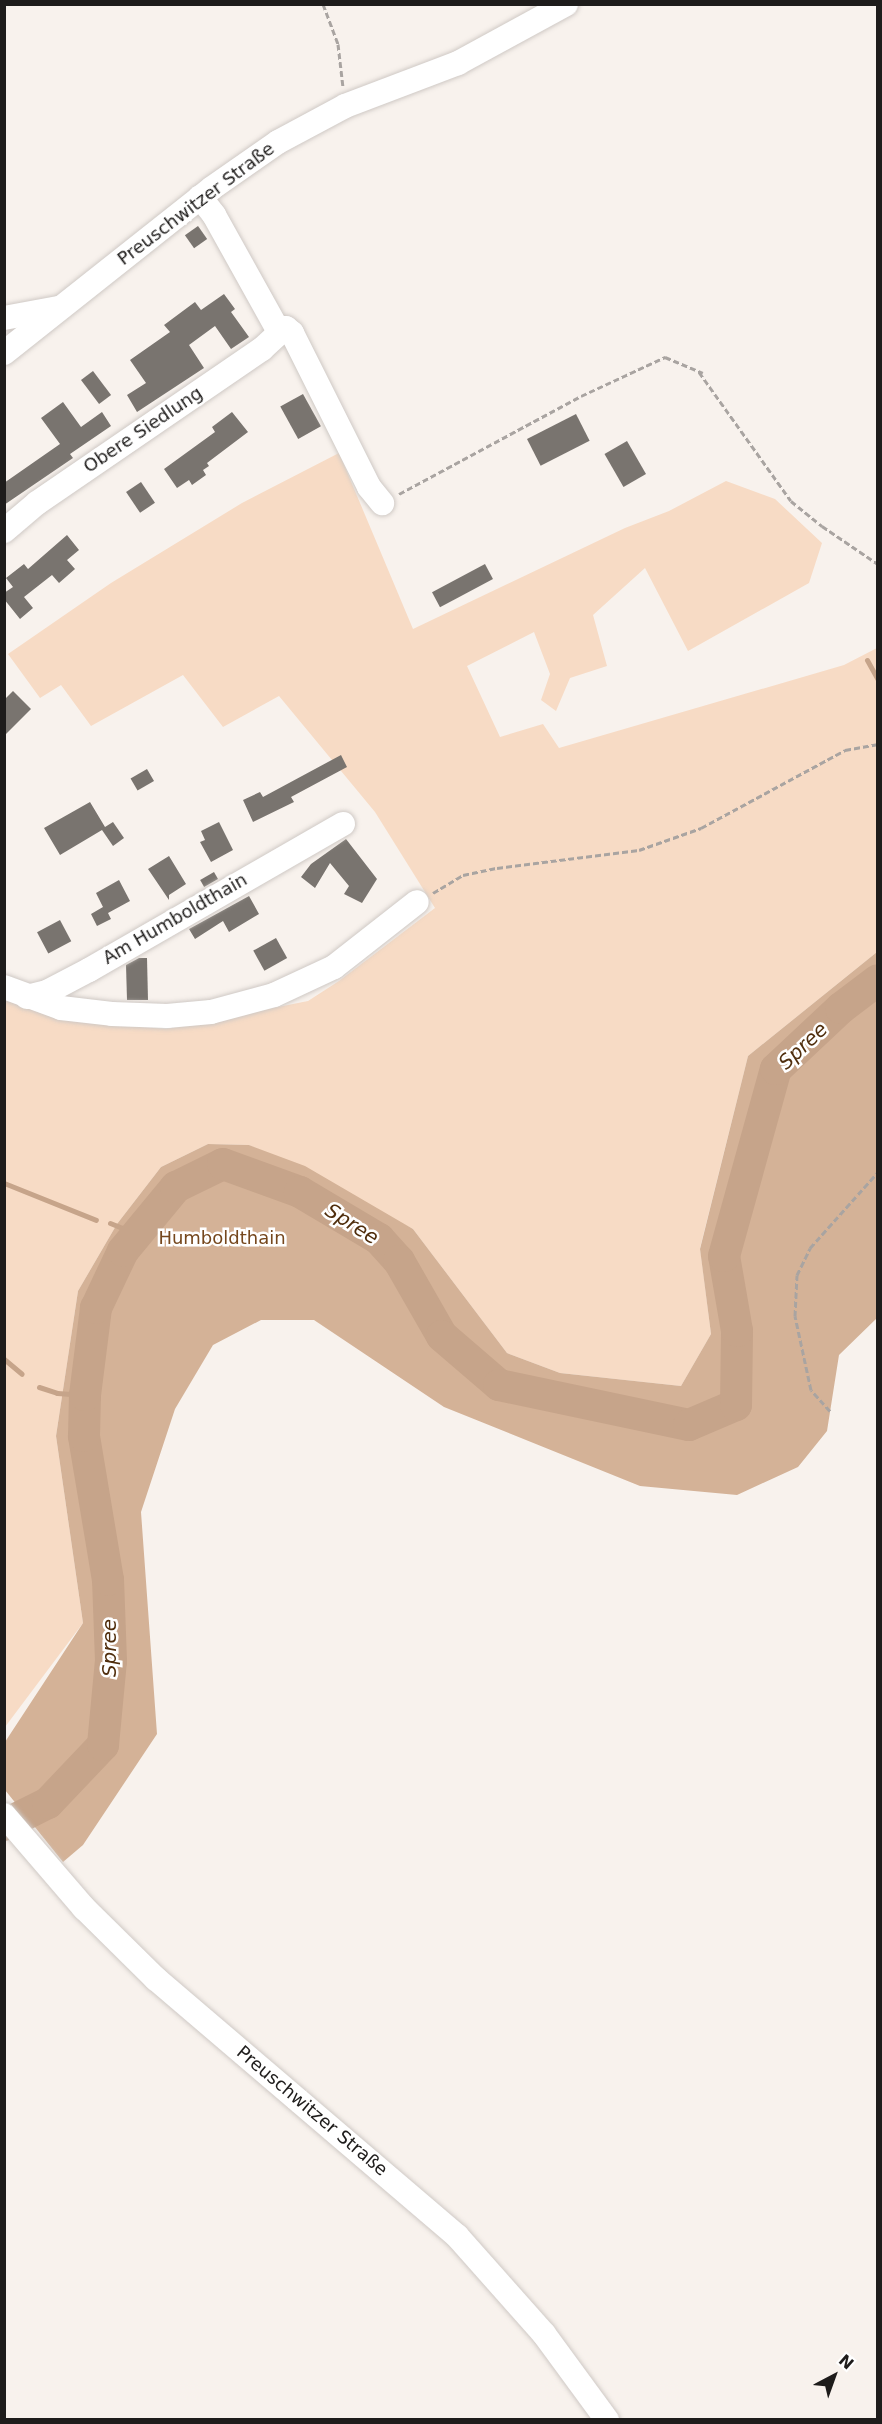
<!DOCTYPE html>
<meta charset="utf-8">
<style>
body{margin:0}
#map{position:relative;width:882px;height:2424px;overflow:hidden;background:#f8f2ed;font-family:"DejaVu Sans",sans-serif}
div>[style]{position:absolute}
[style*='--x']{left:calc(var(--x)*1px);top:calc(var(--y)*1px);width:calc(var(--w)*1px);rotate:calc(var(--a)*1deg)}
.green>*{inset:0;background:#f7dbc5}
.forest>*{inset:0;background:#d4b297}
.stream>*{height:5px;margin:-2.5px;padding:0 2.5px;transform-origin:2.5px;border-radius:2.5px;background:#c6a48a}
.river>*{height:32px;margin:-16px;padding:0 16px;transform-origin:16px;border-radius:16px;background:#c6a48a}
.building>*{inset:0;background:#79746f;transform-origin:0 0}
.path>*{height:3px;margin-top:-1.5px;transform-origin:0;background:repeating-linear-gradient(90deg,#a9a4a1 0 6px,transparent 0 9px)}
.roads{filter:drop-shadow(0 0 2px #cfc9c5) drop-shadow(0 0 2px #cfc9c5)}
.minor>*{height:24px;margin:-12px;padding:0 12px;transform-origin:12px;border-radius:12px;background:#fff}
span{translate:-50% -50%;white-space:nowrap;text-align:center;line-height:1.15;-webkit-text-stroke:5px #fff;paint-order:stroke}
.street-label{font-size:18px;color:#1e1c1b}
.park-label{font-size:18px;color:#75471d}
.water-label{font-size:20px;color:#502e0d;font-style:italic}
.frame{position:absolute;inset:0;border:6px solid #1e1c1b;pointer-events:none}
.north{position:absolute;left:804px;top:2346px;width:60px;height:60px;-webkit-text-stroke:4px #fff;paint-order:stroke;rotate:41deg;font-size:16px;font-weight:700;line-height:24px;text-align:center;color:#1e1c1b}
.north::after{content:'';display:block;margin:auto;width:21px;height:27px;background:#1e1c1b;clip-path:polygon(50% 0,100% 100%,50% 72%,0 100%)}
</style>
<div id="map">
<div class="green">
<i style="clip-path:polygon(339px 453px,413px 629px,625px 528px,669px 511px,726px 481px,775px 499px,822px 543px,809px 583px,688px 651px,645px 568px,593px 615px,607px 666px,570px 678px,556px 711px,541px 700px,550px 674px,534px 632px,467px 666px,500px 737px,543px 724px,559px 748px,844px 665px,877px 648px,877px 952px,748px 1056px,700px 1248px,711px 1334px,681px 1386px,560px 1373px,507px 1353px,413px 1229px,249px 1145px,208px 1144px,161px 1167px,117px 1224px,78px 1291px,56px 1436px,83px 1623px,5px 1727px,5px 998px,105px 1024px,166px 1029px,308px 1001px,339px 981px,435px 908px,375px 812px,279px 696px,223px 727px,183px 675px,91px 726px,61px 685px,40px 698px,8px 654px,111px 583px,242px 503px)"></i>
</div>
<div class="forest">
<i style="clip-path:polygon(877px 952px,877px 1318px,839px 1355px,827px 1431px,798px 1467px,737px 1495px,640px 1486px,444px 1407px,314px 1320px,261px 1320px,213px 1345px,175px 1409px,141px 1512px,157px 1734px,83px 1845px,63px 1862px,5px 1790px,5px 1742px,83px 1623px,56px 1436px,78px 1291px,117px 1224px,161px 1167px,208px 1144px,249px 1145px,305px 1166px,413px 1229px,507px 1353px,560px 1373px,681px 1386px,711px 1334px,700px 1249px,748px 1056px)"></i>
</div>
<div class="stream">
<i style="--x:867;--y:660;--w:23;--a:61"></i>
<i style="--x:4;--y:1183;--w:99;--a:21.9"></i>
<i style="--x:110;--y:1223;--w:29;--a:22"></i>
<i style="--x:4;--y:1359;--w:23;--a:40"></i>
<i style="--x:39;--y:1387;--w:19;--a:18"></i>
<i style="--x:57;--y:1393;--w:28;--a:4"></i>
</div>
<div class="river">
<i style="--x:4;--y:1825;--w:49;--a:-26.6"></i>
<i style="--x:48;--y:1803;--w:80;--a:-46.5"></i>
<i style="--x:103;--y:1745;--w:84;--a:-84.6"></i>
<i style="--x:111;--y:1661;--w:81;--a:-92.1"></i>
<i style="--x:108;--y:1580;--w:146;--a:-99.5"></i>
<i style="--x:84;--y:1436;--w:41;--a:-88.6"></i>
<i style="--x:85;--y:1395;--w:88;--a:-82.8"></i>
<i style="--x:96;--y:1308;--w:63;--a:-64.7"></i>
<i style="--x:123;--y:1251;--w:83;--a:-50.4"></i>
<i style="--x:176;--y:1187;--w:52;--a:-26.1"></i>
<i style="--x:223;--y:1164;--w:82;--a:20"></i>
<i style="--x:300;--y:1192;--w:92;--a:30.7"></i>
<i style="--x:379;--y:1239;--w:30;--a:48"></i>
<i style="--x:399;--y:1261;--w:86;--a:60.2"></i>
<i style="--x:442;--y:1336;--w:75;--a:40.7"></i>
<i style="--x:499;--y:1385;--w:194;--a:11.9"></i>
<i style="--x:689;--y:1425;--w:51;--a:-23.1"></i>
<i style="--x:736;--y:1405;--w:74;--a:-89.2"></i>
<i style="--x:737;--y:1331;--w:76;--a:-99.8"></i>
<i style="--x:724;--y:1256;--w:194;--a:-74.5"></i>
<i style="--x:776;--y:1069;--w:89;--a:-43.2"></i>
<i style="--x:841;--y:1008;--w:46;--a:-37.1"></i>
</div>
<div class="building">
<i style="left:198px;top:226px;width:16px;height:16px;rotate:55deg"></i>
<i style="clip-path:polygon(224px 294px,235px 309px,231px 312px,249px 337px,231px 349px,215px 326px,189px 345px,204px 368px,137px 412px,127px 395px,146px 383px,130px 360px,170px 332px,164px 325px,195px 302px,201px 310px)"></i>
<i style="left:93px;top:371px;width:30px;height:15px;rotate:53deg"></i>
<i style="left:303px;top:394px;width:37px;height:26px;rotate:61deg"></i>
<i style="clip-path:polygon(63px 402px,81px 427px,102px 412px,111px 426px,70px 454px,73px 458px,4px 505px,4px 483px,60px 444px,41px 418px)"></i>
<i style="clip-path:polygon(232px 412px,248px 432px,207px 463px,209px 466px,203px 470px,206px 475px,192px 485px,189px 480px,177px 488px,164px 469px,215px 432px,212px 427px)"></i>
<i style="left:576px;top:414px;width:30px;height:55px;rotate:63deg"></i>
<i style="left:627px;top:441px;width:38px;height:26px;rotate:60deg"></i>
<i style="left:141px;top:482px;width:25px;height:18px;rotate:56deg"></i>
<i style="clip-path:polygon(67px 535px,79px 550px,67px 560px,75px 569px,59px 583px,52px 575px,24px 597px,33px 608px,20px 619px,4px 599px,4px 593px,13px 587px,6px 578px,24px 564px,28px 569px)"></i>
<i style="left:485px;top:564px;width:17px;height:60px;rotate:62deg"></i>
<i style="clip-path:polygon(13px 691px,31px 709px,4px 736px,4px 700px)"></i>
<i style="clip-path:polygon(341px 755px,347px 767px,291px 797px,294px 802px,253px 822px,243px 800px,260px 792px,263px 797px)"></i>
<i style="left:147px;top:769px;width:14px;height:19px;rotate:60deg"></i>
<i style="clip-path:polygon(90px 802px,105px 827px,113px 822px,124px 838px,113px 846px,102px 830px,60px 855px,44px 828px)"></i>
<i style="clip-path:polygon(219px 822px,233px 850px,211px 862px,200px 842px,205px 840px,201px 831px)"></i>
<i style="clip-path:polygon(346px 839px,377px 879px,362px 903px,344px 894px,349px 886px,330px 863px,315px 888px,301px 877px,311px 864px)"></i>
<i style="clip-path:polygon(169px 856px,186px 884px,169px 895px,169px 900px,148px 869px)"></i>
<i style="left:214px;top:872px;width:8px;height:16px;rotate:60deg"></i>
<i style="clip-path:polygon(119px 880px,130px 901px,108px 913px,111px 919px,97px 926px,91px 914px,103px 907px,96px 893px)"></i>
<i style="clip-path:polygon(249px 896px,259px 914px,229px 932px,223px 921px,195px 939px,189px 929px)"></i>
<i style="left:60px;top:920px;width:24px;height:26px;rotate:62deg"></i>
<i style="left:276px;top:938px;width:23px;height:26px;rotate:61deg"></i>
<i style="clip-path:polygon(139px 958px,147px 958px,148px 1000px,127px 1000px,126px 965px)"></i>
</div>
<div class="path">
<i style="--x:323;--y:4;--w:43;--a:69.4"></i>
<i style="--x:338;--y:44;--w:43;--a:83.4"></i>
<i style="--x:699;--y:372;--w:158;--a:54.5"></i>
<i style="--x:791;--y:501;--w:40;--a:39"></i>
<i style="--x:822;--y:526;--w:68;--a:34.2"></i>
<i style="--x:399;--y:494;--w:207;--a:-28.3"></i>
<i style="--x:581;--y:396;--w:93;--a:-24.9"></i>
<i style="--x:665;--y:357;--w:41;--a:22.8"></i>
<i style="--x:433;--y:893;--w:35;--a:-31"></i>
<i style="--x:463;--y:875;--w:35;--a:-12"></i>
<i style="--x:497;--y:868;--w:143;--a:-7.2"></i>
<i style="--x:639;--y:850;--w:66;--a:-19.5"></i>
<i style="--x:701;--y:828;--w:164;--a:-28.4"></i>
<i style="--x:845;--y:750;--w:34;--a:-10"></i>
<i style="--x:830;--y:1411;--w:28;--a:-132"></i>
<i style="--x:811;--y:1390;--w:76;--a:-102.2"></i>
<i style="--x:795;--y:1316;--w:41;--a:-87.2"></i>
<i style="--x:797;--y:1275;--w:30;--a:-64"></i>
<i style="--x:810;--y:1248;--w:102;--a:-48.2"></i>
</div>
<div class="roads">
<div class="minor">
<i style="--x:200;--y:197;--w:23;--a:52"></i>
<i style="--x:214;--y:215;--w:129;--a:60.9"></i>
<i style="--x:277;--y:328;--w:9;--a:0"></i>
<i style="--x:286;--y:328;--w:8;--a:40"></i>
<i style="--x:292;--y:333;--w:172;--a:63.4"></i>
<i style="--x:369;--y:487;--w:21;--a:51"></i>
<i style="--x:4;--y:318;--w:55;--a:-10.5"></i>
<i style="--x:4;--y:353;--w:265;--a:-38.4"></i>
<i style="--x:212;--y:188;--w:80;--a:-34.9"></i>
<i style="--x:278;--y:142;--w:76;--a:-28.2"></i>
<i style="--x:345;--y:106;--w:121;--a:-20.8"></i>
<i style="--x:458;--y:63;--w:123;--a:-28.6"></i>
<i style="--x:4;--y:531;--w:43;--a:-40.3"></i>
<i style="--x:37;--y:503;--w:273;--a:-34.4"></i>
<i style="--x:262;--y:349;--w:21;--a:-43"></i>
<i style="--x:277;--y:335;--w:7;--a:-90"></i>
<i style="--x:4;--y:987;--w:61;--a:20.2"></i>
<i style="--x:61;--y:1008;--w:51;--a:6.7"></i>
<i style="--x:112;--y:1014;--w:55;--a:2.1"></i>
<i style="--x:167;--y:1016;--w:44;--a:-5.2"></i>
<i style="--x:211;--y:1012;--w:65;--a:-15.1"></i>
<i style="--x:274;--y:995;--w:66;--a:-25"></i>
<i style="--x:334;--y:967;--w:105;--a:-38.1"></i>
<i style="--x:27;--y:997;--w:21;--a:-14"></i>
<i style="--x:47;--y:992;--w:47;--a:-27.6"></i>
<i style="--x:89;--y:970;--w:293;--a:-29.9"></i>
<i style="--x:4;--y:1815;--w:123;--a:49.3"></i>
<i style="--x:84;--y:1908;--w:101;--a:44.6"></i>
<i style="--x:156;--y:1979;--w:396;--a:40.5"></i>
<i style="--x:457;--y:2236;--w:131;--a:48.4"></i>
<i style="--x:544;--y:2334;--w:107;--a:53.8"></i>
</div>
</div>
<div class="street-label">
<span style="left:196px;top:204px;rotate:-37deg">Preuschwitzer Straße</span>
<span style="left:143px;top:430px;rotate:-34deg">Obere Siedlung</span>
<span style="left:175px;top:919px;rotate:-30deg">Am Humboldthain</span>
<span style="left:312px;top:2111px;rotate:40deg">Preuschwitzer Straße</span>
</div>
<div class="park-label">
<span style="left:222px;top:1238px">Humboldthain</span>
</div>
<div class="water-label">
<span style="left:803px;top:1046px;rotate:-43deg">Spree</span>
<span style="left:352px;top:1224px;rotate:32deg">Spree</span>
<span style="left:109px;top:1648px;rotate:-90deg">Spree</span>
</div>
<div class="frame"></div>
<div class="north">N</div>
</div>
